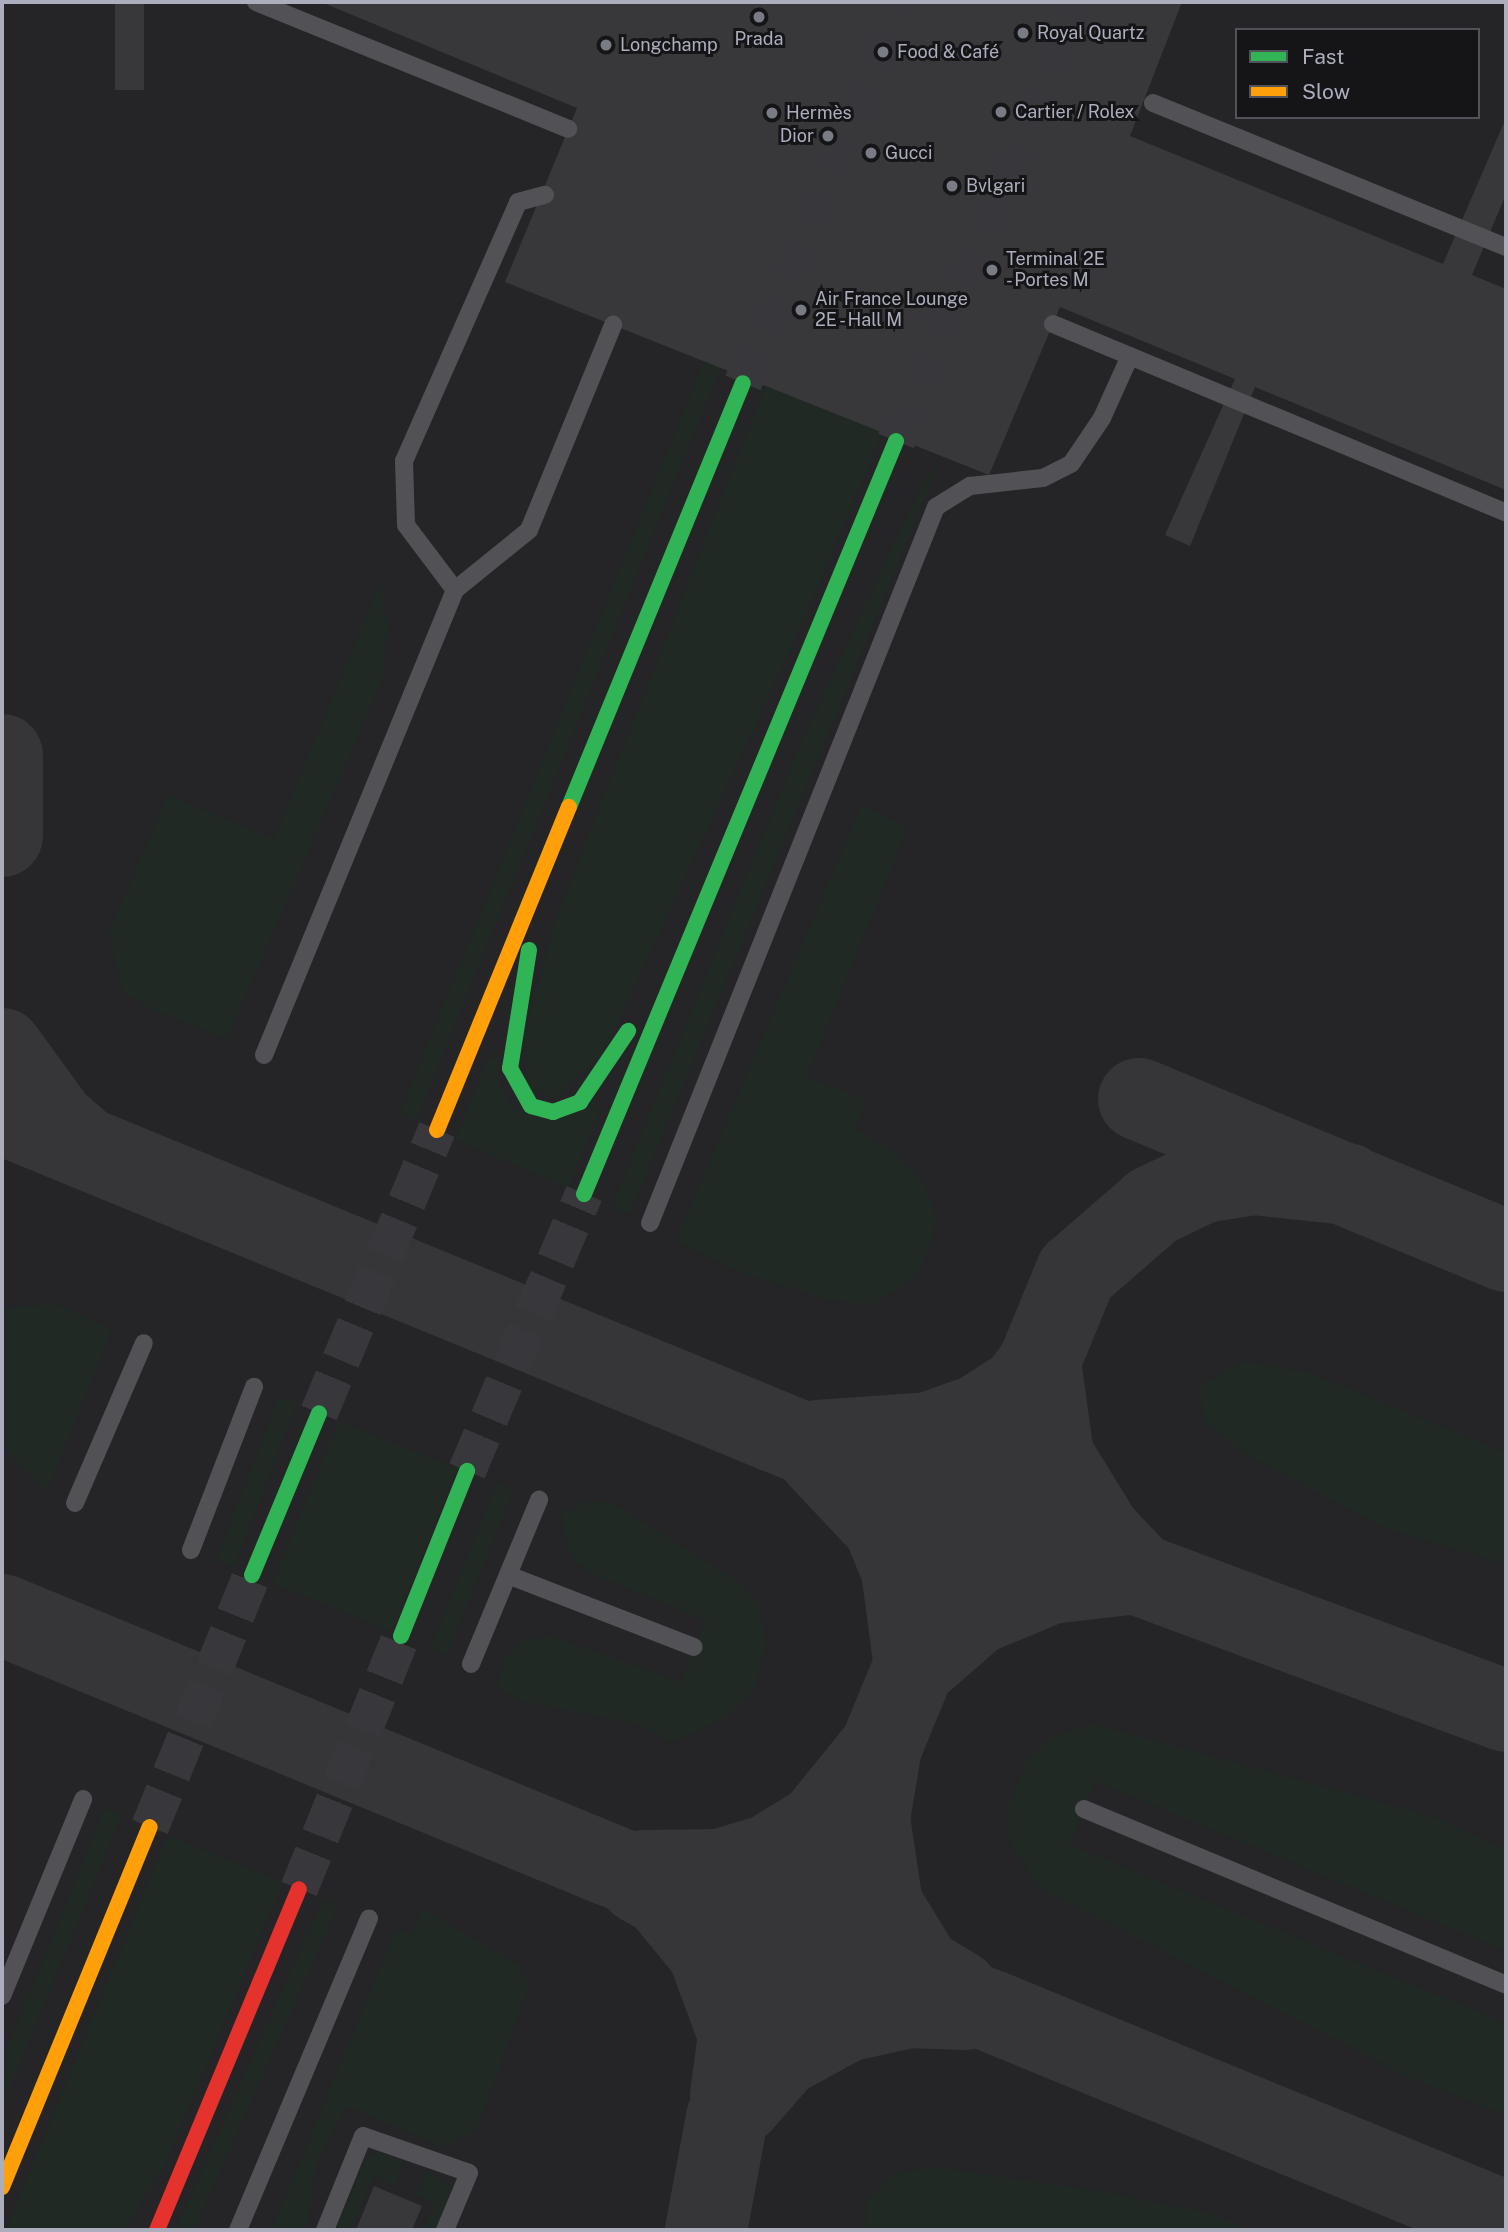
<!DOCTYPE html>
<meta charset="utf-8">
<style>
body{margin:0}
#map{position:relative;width:1508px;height:2232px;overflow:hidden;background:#1b1b1c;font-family:"Public Sans",sans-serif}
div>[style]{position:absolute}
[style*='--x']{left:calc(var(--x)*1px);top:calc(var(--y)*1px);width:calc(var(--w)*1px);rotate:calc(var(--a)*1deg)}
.built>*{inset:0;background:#252528}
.green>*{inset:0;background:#202923;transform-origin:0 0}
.taxiway>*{height:82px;margin:-41px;padding:0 41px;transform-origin:41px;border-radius:41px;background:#363638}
.building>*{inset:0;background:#38383a;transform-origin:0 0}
.secondary-tunnel>*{height:38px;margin-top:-19px;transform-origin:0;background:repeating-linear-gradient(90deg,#38383c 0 38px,transparent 0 57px)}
.lane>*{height:18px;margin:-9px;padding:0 9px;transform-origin:9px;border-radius:9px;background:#515156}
.fast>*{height:16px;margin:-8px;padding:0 8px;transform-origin:8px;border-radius:8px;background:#30b455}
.slow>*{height:16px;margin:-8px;padding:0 8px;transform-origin:8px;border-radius:8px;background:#ff9f0a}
.jam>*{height:16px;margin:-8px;padding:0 8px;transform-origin:8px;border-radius:8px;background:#e5322d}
.dots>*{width:19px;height:19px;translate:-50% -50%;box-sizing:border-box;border:4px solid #151518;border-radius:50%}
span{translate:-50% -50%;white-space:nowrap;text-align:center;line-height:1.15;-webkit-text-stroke:6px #151518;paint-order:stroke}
.poi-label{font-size:18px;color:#acaebd}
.left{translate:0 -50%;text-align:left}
.right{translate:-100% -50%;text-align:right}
.frame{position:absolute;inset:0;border:4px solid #acaebd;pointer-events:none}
.legend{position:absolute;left:1235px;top:28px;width:245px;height:91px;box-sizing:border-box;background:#151518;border:2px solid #51525a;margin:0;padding:9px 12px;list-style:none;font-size:21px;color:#acaebd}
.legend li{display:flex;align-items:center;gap:14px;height:35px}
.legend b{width:35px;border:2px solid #51525a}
</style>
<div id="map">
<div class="built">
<i style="clip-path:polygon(evenodd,2px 2px,1506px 2px,1506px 2230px,2px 2230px,2px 2px,1237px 30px,1478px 30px,1478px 117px,1237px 117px,1237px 30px)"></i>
</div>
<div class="green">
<i style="left:704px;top:361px;width:18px;height:812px;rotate:22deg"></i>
<i style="clip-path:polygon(766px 386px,883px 432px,801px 626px,606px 1049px,556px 1099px,528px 1086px,524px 1038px,555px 921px)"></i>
<i style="clip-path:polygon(943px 456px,630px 1214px,612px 1207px,801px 743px,918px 493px)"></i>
<i style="clip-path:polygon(380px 584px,388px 626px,383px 678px,227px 1039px,154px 1010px,123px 992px,109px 933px,168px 795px,274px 839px)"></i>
<i style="clip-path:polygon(862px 805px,908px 827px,807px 1077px,867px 1100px,856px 1129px,892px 1150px,924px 1181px,936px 1219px,929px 1251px,913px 1280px,872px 1305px,829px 1300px,743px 1273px,676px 1241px)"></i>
<i style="clip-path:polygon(498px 1055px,498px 1082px,515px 1111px,601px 1106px,569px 1188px,455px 1139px,487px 1061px)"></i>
<i style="clip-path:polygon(57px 1304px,112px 1330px,47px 1491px,2px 1446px,2px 1308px)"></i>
<i style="clip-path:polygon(1243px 1361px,1307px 1372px,1506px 1452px,1506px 1564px,1387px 1529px,1247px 1455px,1204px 1421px,1201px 1387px)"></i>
<i style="left:279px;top:1397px;width:19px;height:175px;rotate:21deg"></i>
<i style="left:339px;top:1421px;width:127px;height:175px;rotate:22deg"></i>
<i style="left:497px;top:1483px;width:18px;height:178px;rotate:22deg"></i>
<i style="clip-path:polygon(610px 1501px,742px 1584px,761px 1608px,766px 1648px,753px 1692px,721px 1720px,672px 1743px,642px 1725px,517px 1700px,497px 1686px,504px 1660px,521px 1641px,551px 1636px,681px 1682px,705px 1620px,593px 1574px,575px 1561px,566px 1543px,561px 1509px,572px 1513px,578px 1503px)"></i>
<i style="clip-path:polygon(1093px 1724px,1432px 1816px,1506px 1850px,1506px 1951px,1095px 1781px,1070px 1845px,1506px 2023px,1506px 2115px,1413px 2079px,1041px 1889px,1007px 1837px,1009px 1806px,1026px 1763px,1053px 1737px)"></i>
<i style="clip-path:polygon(105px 1808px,122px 1815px,2px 2108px,2px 2061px)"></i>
<i style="clip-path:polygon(168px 1835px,283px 1882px,166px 2163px,124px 2230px,6px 2230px)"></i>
<i style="left:323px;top:1899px;width:17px;height:357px;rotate:24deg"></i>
<i style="clip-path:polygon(423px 1909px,519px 1965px,530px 1984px,477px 2129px,443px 2147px,347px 2106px,317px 2163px,306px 2230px,272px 2230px,396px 1930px,411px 1935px)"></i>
<i style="clip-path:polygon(377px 2152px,404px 2161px,396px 2182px,403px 2189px,374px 2176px,351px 2230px,337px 2228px,365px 2161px)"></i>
<i style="clip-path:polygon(934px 2167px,1106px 2192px,1213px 2214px,1252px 2230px,866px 2230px,867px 2200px,893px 2174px)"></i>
<i style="clip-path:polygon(428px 2170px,452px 2188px,440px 2230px,424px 2230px,434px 2203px,409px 2191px,420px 2191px)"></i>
</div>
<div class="taxiway">
<i style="--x:2;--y:755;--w:81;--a:90"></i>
<i style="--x:2;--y:1049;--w:90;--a:54"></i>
<i style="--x:55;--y:1122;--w:32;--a:41"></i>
<i style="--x:1139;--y:1099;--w:397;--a:22.5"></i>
<i style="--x:2;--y:1114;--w:1056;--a:22.32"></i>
<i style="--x:979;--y:1515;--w:562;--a:20.4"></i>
<i style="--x:1040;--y:1362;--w:95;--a:82.1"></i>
<i style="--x:1053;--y:1456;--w:92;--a:58.4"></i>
<i style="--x:1101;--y:1534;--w:54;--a:46.5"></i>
<i style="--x:818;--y:1441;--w:111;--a:-4.1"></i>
<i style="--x:929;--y:1433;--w:53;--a:-19.8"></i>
<i style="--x:979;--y:1415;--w:50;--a:-32.7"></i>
<i style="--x:1021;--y:1388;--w:32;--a:-54"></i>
<i style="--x:819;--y:1457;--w:95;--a:46.7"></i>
<i style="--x:884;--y:1526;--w:48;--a:67.8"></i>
<i style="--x:902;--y:1570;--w:98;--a:82.4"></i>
<i style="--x:2;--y:1615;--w:656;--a:22.38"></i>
<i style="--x:609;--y:1865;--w:407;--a:20.9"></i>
<i style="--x:989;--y:2010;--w:559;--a:22.3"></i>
<i style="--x:915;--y:1667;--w:81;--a:-41"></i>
<i style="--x:976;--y:1614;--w:80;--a:-22.7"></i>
<i style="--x:1050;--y:1583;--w:87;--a:-6.6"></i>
<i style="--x:644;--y:1871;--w:76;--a:-0.8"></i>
<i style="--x:720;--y:1870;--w:51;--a:-17"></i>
<i style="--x:769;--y:1855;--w:57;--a:-31.5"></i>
<i style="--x:818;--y:1825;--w:100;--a:-51.1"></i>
<i style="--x:640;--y:1883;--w:25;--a:29"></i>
<i style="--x:662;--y:1895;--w:72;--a:50.6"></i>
<i style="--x:708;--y:1951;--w:90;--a:69.7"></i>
<i style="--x:739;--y:2035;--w:61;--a:97.6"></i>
<i style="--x:958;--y:1991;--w:43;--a:-149.3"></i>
<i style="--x:921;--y:1969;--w:75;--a:-121.4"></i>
<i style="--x:882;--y:1905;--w:88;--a:-98.5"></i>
<i style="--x:869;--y:1818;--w:72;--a:-80.4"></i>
<i style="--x:881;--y:1747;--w:513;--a:-67.64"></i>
<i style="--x:1076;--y:1273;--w:102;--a:-41"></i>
<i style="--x:1153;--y:1206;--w:55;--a:-25.6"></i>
<i style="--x:1203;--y:1182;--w:52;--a:-8.9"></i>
<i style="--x:1254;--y:1174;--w:94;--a:6.1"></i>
<i style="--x:741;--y:2103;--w:62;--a:-48.9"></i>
<i style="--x:782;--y:2056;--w:73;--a:-28.7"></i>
<i style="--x:846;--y:2021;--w:65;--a:-12.5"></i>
<i style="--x:909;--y:2007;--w:55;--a:2.1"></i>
<i style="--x:706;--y:2230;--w:114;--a:-79.4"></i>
<i style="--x:727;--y:2118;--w:251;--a:-67.2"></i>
</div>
<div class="building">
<i style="left:115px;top:2px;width:29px;height:88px"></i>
<i style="clip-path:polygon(321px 2px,1182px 2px,1130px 136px,1443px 264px,1506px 118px,1506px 194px,1472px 275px,1506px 289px,1506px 490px,1255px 387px,1190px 546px,1165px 535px,1235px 379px,1060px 307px,989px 475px,505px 282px,577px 108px)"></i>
<i style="clip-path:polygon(374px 2186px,422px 2206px,412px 2230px,356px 2230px)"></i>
</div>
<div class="secondary-tunnel">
<i style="--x:743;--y:383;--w:413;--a:-67.3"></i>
<i style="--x:896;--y:441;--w:476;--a:-67.4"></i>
<i style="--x:319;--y:1413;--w:307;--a:-67.4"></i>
<i style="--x:467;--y:1471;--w:301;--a:-67.1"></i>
<i style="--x:150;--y:1827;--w:272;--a:-68"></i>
<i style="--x:299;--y:1889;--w:273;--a:-68"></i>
</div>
<div class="lane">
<i style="--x:256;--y:2;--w:337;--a:22.1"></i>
<i style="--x:1153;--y:103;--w:381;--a:22.2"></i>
<i style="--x:1053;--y:324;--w:491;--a:22.6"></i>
<i style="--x:455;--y:590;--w:81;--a:-127"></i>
<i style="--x:406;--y:525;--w:64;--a:-91.8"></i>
<i style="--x:404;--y:461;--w:283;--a:-66.2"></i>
<i style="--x:518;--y:202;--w:28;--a:-15"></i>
<i style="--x:264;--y:1055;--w:503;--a:-67.67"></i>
<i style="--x:455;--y:590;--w:95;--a:-39"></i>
<i style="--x:529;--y:530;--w:222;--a:-67.7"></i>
<i style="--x:650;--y:1223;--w:771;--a:-68.23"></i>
<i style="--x:936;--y:507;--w:40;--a:-32"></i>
<i style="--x:970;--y:486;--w:73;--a:-6.3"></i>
<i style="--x:1043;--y:478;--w:31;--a:-27"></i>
<i style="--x:1071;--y:464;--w:55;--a:-56"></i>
<i style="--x:1102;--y:418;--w:68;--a:-65.7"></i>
<i style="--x:75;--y:1503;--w:174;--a:-66.7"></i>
<i style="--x:191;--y:1550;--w:175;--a:-68.9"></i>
<i style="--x:508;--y:1575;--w:199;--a:21.2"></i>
<i style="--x:471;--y:1664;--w:178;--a:-67.5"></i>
<i style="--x:1084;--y:1809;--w:457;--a:22.6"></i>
<i style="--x:2;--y:1996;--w:213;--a:-67.6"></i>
<i style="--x:238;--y:2230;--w:338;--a:-67.2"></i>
<i style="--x:325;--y:2230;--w:101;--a:-68"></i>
<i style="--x:363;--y:2136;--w:112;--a:19.2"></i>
<i style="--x:469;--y:2173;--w:62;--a:112.8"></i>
</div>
<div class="fast">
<i style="--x:569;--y:807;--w:458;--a:-67.7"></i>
<i style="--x:529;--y:950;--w:120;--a:99.1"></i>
<i style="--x:510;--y:1068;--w:43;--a:61.1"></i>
<i style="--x:531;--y:1106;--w:23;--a:15"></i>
<i style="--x:553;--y:1112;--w:29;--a:-20"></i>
<i style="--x:580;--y:1102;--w:86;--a:-55.9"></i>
<i style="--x:584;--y:1194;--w:815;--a:-67.49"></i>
<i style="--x:252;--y:1575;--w:175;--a:-67.5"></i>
<i style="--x:401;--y:1636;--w:178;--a:-68.2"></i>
</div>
<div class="slow">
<i style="--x:437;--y:1130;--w:349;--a:-67.8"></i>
<i style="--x:2;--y:2187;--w:389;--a:-67.7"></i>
</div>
<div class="jam">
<i style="--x:157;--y:2230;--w:369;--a:-67.4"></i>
</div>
<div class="dots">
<i style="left:759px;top:17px;background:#797b85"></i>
<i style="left:1023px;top:33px;background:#797b85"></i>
<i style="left:606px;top:45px;background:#797b85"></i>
<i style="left:883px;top:52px;background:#797b85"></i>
<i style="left:1001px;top:112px;background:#797b85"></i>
<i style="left:772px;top:113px;background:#797b85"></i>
<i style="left:828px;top:136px;background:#797b85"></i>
<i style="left:871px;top:153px;background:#797b85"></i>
<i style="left:952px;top:186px;background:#797b85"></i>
<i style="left:992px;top:270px;background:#797b85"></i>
<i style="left:801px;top:310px;background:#797b85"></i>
</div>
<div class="poi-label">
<span class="left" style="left:1037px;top:33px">Royal Quartz</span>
<span style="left:759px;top:39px">Prada</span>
<span class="left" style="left:620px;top:45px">Longchamp</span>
<span class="left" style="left:897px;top:52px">Food &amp; Café</span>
<span class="left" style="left:1015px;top:112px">Cartier / Rolex</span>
<span class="left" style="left:786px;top:113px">Hermès</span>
<span class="right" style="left:814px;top:136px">Dior</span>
<span class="left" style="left:885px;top:153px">Gucci</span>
<span class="left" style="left:966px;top:186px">Bvlgari</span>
<span class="left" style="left:1006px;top:270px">Terminal 2E<br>- Portes M</span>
<span class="left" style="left:815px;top:310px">Air France Lounge<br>2E - Hall M</span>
</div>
<div class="frame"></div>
<ul class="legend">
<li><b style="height:9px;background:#30b455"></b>Fast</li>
<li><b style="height:9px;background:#ff9f0a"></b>Slow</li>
</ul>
</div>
